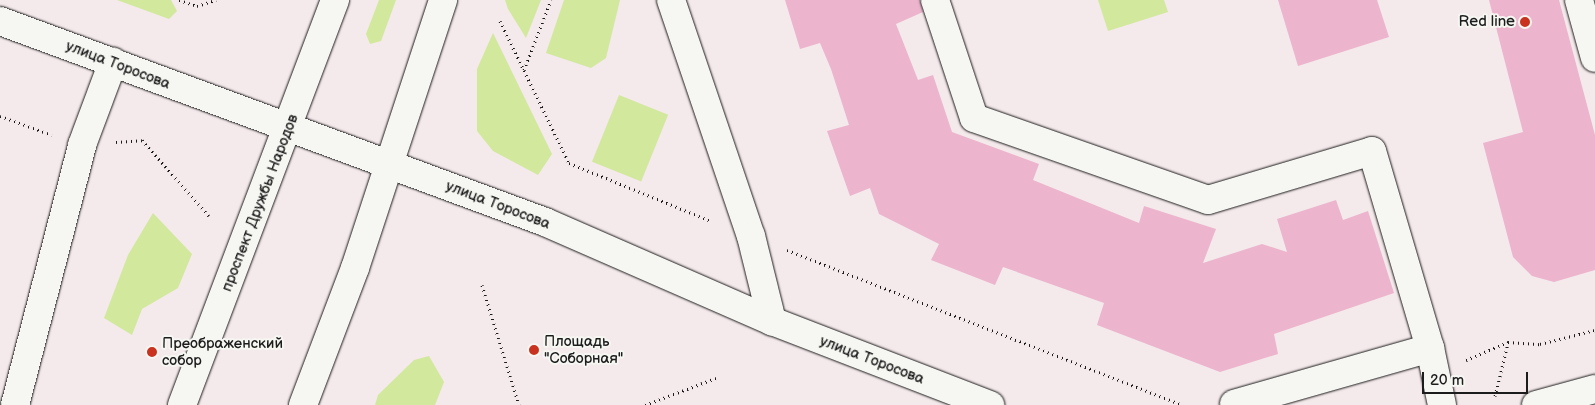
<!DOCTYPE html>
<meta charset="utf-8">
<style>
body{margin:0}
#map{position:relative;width:1595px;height:405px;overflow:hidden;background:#f4e9eb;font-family:"Balsamiq Sans",sans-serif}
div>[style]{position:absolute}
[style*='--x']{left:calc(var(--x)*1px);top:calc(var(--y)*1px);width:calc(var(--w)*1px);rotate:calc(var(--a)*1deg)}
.green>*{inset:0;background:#d2e89d;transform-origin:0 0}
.building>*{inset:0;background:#ecb5cd}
.path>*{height:3px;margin-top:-1.5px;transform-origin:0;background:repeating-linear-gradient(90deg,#1c1c1c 0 1px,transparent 0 5px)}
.roads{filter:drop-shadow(0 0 1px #1c1c1c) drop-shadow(0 0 1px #1c1c1c)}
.minor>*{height:28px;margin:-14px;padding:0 14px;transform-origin:14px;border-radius:14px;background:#f6f6f2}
.major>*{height:28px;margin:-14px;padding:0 14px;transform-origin:14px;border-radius:14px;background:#f6f6f2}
.dots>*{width:14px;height:14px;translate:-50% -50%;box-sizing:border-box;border:2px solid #f6f6f2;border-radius:50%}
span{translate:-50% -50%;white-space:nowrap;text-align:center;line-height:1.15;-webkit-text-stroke:4px #f6f6f2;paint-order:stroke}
.poi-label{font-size:15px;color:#1c1c1c}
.right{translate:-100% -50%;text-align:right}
.left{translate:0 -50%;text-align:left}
.street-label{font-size:15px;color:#1c1c1c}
.scale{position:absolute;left:1422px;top:372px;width:106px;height:22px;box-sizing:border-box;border:2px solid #1c1c1c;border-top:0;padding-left:6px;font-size:15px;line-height:18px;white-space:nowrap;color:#1c1c1c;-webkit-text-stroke:4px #f6f6f2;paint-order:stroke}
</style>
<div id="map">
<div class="green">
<i style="clip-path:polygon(117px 0,171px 0,177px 11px,169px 19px)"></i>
<i style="clip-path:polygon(379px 0,396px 0,381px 41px,370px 44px,366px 34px)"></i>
<i style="clip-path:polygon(505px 0,541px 0,526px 38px,508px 9px)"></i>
<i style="clip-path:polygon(564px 0,620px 0,606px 58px,591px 68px,546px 53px)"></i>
<i style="clip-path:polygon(1098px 0,1164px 0,1168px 12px,1108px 31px)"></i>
<i style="clip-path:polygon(493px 33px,552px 154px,538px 175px,493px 151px,477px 131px,477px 69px)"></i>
<i style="left:619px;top:95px;width:53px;height:72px;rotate:22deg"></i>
<i style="clip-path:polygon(153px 213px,192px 254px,178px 288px,142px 309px,132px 335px,104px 318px,128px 255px)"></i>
<i style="clip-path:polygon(429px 356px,444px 382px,435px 405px,375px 405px,378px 395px,414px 360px)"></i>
</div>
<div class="building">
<i style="clip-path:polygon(785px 0,920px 0,923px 12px,896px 24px,918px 80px,933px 75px,952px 132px,1039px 164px,1033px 180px,1139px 223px,1144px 206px,1216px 229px,1203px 263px,1262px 244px,1287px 252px,1277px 219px,1336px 200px,1343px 220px,1368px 211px,1394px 293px,1274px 334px,1278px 354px,1220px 372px,1097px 325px,1104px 303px,1003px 267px,995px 285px,931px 260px,939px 244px,879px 214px,870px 188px,850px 196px,827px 131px,849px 125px,831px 69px,820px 43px,800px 49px)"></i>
<i style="clip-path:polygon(1278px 0,1377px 0,1389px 37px,1298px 66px)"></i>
<i style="clip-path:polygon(1489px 0,1559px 0,1595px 135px,1595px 270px,1554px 282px,1532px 276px,1513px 257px,1483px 143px,1523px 132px)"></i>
</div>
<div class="path">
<i style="--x:179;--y:0;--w:19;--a:18"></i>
<i style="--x:197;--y:6;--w:20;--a:-18"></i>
<i style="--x:500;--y:21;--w:158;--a:64.1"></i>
<i style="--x:569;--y:163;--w:153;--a:22.2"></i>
<i style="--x:524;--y:70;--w:75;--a:-68.9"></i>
<i style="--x:0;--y:116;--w:55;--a:20.1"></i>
<i style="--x:116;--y:142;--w:26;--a:-4"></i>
<i style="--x:142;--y:140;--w:101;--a:48.6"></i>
<i style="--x:787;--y:250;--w:424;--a:21.4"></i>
<i style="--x:482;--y:285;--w:126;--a:72.9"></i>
<i style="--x:1466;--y:360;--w:46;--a:-23.2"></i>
<i style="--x:1508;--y:342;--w:32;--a:4"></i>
<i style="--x:1540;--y:344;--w:57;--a:-14.3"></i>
<i style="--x:1495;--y:396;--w:55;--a:-76.2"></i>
<i style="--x:645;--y:405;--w:76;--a:-20.8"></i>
</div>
<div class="roads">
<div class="minor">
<i style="--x:671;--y:0;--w:249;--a:71.3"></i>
<i style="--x:751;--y:236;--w:88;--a:76.1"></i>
<i style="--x:935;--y:0;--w:124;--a:71.7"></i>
<i style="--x:974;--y:118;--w:248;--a:19.3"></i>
<i style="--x:1208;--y:200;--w:171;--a:-16.6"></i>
<i style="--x:1372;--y:151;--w:205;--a:73.6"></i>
<i style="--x:1430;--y:348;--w:58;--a:78.1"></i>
<i style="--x:1579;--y:0;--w:60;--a:74.6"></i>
<i style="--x:0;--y:21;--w:581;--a:20.24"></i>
<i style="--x:545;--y:222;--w:248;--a:23.6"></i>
<i style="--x:772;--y:321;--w:234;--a:21.1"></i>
<i style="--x:1234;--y:404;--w:204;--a:-15.9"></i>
<i style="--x:15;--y:405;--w:268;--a:-75.5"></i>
<i style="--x:82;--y:145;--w:89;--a:-69.5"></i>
<i style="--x:1536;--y:405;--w:61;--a:-15.2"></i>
</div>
<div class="major">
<i style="--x:182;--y:405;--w:433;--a:-69.3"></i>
<i style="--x:303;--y:405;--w:147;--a:-69.2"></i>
<i style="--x:355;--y:268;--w:282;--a:-71.8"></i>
</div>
</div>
<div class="dots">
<i style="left:1525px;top:22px;background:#c8321e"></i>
<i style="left:534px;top:350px;background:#c8321e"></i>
<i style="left:152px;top:352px;background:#c8321e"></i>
</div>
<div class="poi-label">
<span class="right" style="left:1515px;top:22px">Red line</span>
<span class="left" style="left:544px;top:350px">Площадь<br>"Соборная"</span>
<span class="left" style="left:162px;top:352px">Преображенский<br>собор</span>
</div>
<div class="street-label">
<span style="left:118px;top:65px;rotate:21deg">улица Торосова</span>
<span style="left:260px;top:203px;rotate:-69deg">проспект Дружбы Народов</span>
<span style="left:498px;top:205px;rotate:21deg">улица Торосова</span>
<span style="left:872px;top:360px;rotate:21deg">улица Торосова</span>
</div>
<div class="scale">20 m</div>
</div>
